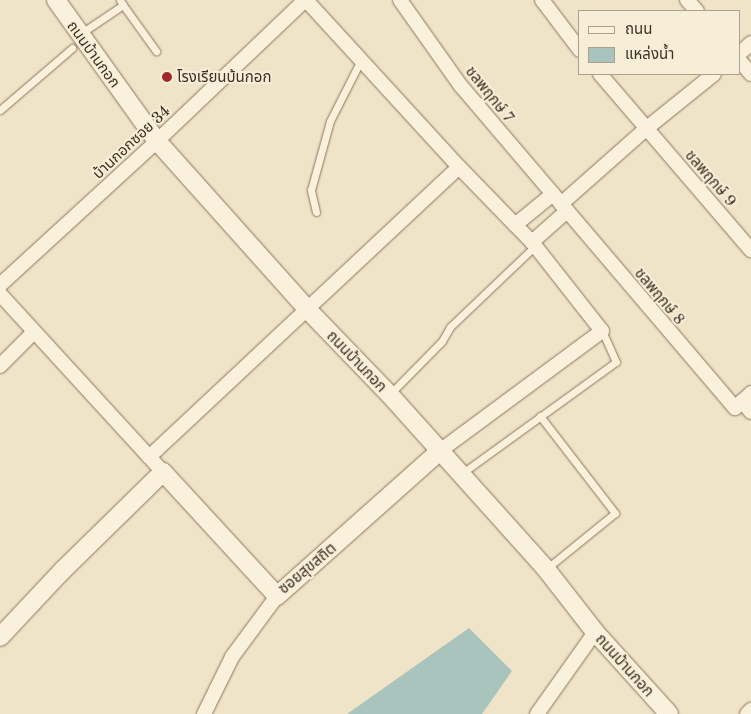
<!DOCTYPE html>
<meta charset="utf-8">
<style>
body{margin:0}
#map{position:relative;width:751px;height:714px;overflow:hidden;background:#f0e4c8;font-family:"Libre Baskerville","Noto Sans Thai",serif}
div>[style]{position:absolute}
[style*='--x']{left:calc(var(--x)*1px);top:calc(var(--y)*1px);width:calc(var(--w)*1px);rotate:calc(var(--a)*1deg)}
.water>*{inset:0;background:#a9c4bc}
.roads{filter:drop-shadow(0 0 1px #8d765c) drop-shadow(0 0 1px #8d765c)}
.service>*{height:7px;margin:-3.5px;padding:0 3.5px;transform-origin:3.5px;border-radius:3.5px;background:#faf1dc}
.minor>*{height:14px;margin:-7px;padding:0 7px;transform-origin:7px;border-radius:7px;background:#faf1dc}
.tertiary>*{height:18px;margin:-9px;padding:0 9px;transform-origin:9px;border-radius:9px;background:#faf1dc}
.dots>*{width:14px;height:14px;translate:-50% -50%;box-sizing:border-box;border:2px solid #f7eed8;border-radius:50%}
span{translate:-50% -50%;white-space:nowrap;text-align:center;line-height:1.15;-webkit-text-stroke:4px #f7eed8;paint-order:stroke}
.street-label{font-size:15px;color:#3d2e20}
.poi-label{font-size:15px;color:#3d2e20}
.left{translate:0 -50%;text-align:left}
.legend{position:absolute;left:578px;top:10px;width:162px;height:65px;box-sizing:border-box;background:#f7eed8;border:1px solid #ada18e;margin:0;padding:6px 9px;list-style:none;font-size:15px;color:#3d2e20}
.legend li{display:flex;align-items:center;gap:10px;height:25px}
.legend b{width:25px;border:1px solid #ada18e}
</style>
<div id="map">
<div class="water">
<i style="clip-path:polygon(469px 628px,512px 671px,482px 714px,347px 714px)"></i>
</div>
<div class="roads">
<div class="service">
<i style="--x:123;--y:5;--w:57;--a:54.3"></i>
<i style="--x:80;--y:34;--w:52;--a:-34"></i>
<i style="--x:123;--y:5;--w:6;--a:-121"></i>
<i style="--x:0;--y:110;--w:95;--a:-40.7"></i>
<i style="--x:316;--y:212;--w:23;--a:-103"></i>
<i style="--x:311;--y:190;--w:72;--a:-74.6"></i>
<i style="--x:330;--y:121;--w:68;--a:-63.1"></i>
<i style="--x:390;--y:394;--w:74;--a:-45.5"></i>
<i style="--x:442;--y:341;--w:16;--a:-60"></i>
<i style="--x:450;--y:327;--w:117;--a:-43.6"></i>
<i style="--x:540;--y:416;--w:123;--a:52.3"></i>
<i style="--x:615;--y:513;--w:89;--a:140.9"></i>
<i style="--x:461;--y:474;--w:191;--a:-35.9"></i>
<i style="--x:616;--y:362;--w:34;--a:-114"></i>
</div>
<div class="minor">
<i style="--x:306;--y:0;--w:226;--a:47.5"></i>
<i style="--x:459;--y:167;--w:105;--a:45.8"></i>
<i style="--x:532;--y:242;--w:113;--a:51.8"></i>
<i style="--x:602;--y:331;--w:202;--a:143.5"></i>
<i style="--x:400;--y:0;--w:105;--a:54.7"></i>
<i style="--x:461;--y:86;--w:423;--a:49.6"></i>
<i style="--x:735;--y:408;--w:22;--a:-43"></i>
<i style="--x:542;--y:0;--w:63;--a:52.8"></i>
<i style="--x:687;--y:0;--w:15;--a:48"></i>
<i style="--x:740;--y:53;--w:15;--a:-42"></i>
<i style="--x:740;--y:61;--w:17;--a:50"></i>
<i style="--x:600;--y:74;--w:232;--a:49.4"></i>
<i style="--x:561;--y:204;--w:115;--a:-41.5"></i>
<i style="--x:647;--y:128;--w:86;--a:-38.9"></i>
<i style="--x:515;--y:225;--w:49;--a:-39.2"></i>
<i style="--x:532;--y:242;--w:47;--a:-41.5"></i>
<i style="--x:0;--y:285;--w:213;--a:-42.5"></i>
<i style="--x:157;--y:141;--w:204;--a:-43.6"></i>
<i style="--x:0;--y:294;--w:241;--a:47.5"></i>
<i style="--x:0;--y:366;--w:48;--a:-45"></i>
<i style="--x:742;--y:401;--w:14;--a:51"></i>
<i style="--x:149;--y:457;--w:424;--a:-43.1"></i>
<i style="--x:204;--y:714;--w:64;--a:-63.8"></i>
<i style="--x:232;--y:657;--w:76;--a:-53.6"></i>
<i style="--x:537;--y:714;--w:100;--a:-54.7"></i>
<i style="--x:747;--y:714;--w:6;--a:-45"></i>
</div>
<div class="tertiary">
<i style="--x:56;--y:0;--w:173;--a:54.4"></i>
<i style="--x:157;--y:141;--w:225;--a:48.2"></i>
<i style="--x:307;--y:309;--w:118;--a:46"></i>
<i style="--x:389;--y:394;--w:235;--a:48.1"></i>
<i style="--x:546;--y:569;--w:80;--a:52.1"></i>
<i style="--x:595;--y:632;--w:110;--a:47.9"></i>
<i style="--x:0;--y:637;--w:92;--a:-46.8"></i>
<i style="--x:63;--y:570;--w:140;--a:-44.4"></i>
<i style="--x:163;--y:472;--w:168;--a:47.4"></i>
<i style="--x:277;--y:596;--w:218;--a:-41.7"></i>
</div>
</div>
<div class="dots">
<i style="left:167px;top:77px;background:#9e2a2b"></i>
</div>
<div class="street-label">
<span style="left:94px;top:54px;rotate:54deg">ถนนบ้านกอก</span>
<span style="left:490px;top:94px;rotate:51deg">ชลพฤกษ์ 7</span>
<span style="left:131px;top:142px;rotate:-43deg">บ้านกอกซอย 34</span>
<span style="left:711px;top:178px;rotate:49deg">ชลพฤกษ์ 9</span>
<span style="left:660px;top:296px;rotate:50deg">ชลพฤกษ์ 8</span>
<span style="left:357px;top:361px;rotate:46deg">ถนนบ้านกอก</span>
<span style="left:307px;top:568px;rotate:-40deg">ซอยสุขสถิต</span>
<span style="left:625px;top:665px;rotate:48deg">ถนนบ้านกอก</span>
</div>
<div class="poi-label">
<span class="left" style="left:177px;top:77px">โรงเรียนบ้นกอก</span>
</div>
<ul class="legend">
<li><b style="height:6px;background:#faf1dc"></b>ถนน</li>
<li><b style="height:14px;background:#a9c4bc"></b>แหล่งน้ำ</li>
</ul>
</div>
